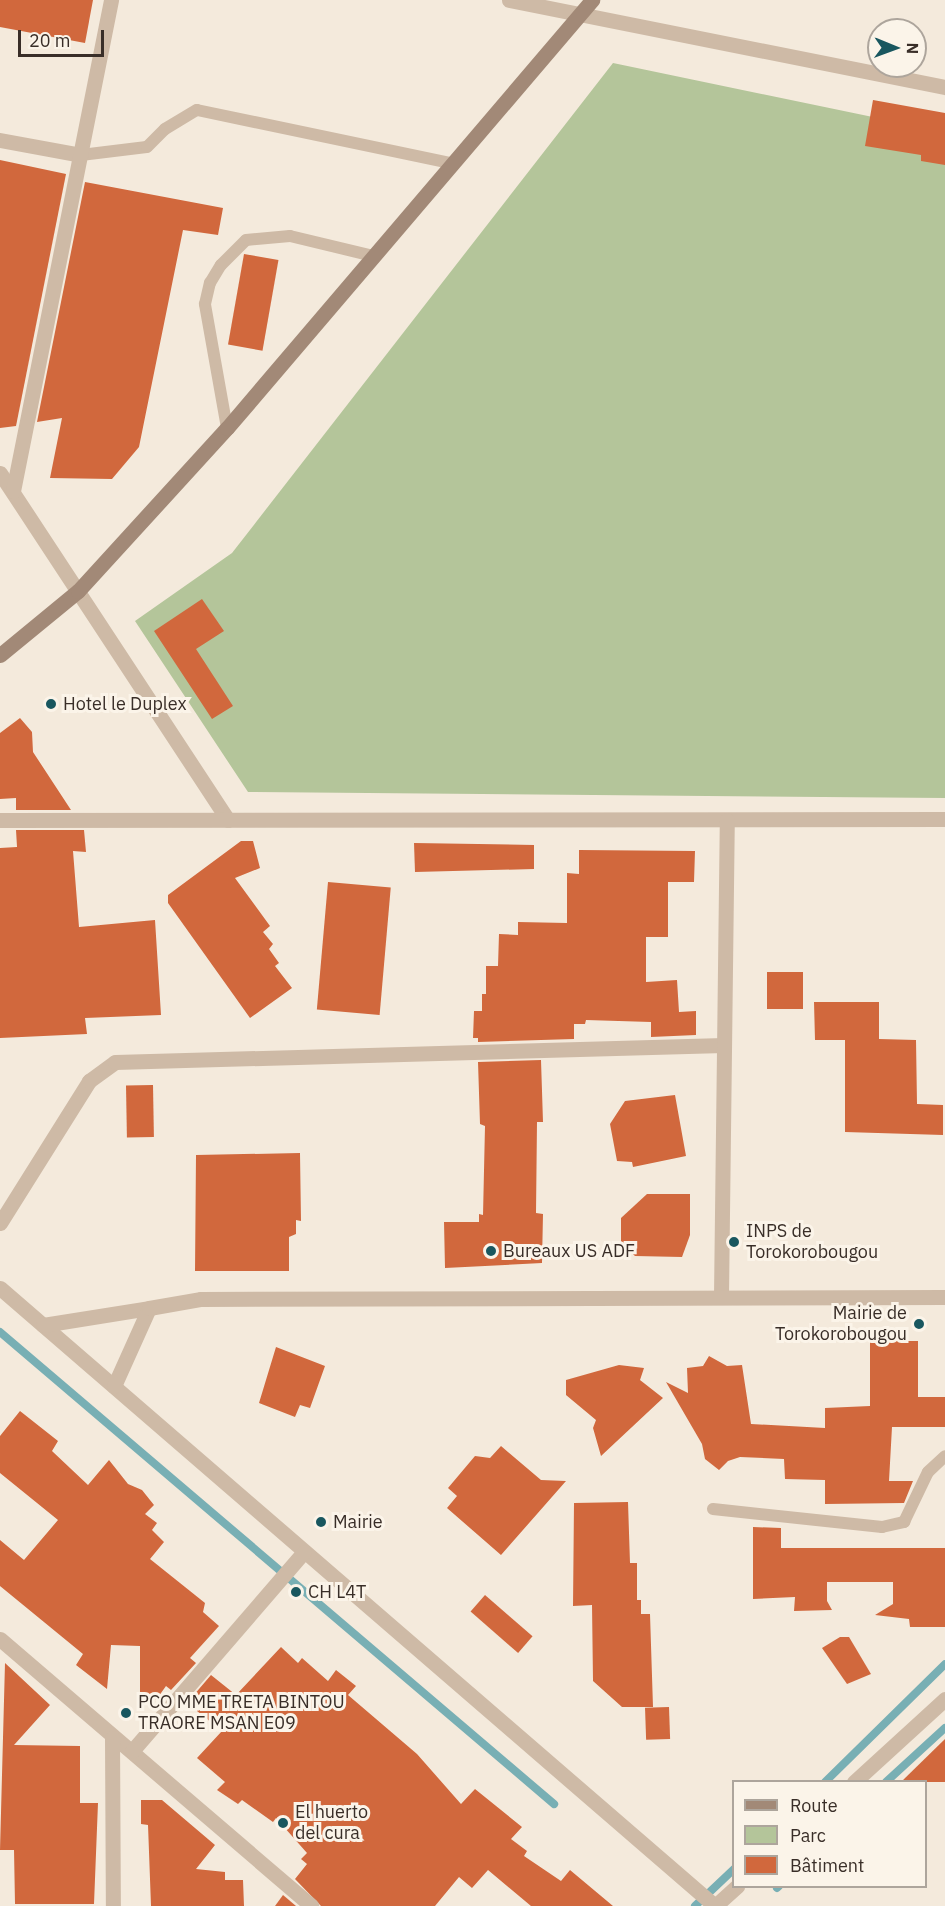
<!DOCTYPE html>
<meta charset="utf-8">
<style>
body{margin:0}
#map{position:relative;width:945px;height:1906px;overflow:hidden;background:#f4eadc;font-family:"IBM Plex Sans",sans-serif}
div>[style]{position:absolute}
[style*='--x']{left:calc(var(--x)*1px);top:calc(var(--y)*1px);width:calc(var(--w)*1px);rotate:calc(var(--a)*1deg)}
.green>*{inset:0;background:#b4c59a}
.stream>*{height:8px;margin:-4px;padding:0 4px;transform-origin:4px;border-radius:4px;background:#78afb4}
.building>*{inset:0;background:#d1683d;transform-origin:0 0}
.service>*{height:12px;margin:-6px;padding:0 6px;transform-origin:6px;border-radius:6px;background:#cebaa6}
.minor>*{height:15px;margin:-7.5px;padding:0 7.5px;transform-origin:7.5px;border-radius:7.5px;background:#cebaa6}
.secondary>*{height:15px;margin:-7.5px;padding:0 7.5px;transform-origin:7.5px;border-radius:7.5px;background:#a28977}
.dots>*{width:16px;height:16px;translate:-50% -50%;box-sizing:border-box;border:3px solid #fbf4e9;border-radius:50%}
span{translate:-50% -50%;white-space:nowrap;text-align:center;line-height:1.15;-webkit-text-stroke:6px #fbf4e9;paint-order:stroke}
.poi-label{font-size:18px;color:#392e28}
.left{translate:0 -50%;text-align:left}
.right{translate:-100% -50%;text-align:right}
.legend{position:absolute;left:732px;top:1780px;width:195px;height:108px;box-sizing:border-box;background:#fbf4e9;border:2px solid #ada59c;margin:0;padding:8px 10px;list-style:none;font-size:18px;color:#392e28}
.legend li{display:flex;align-items:center;gap:12px;height:30px}
.legend b{width:30px;border:2px solid #ada59c}
.north{position:absolute;left:867px;top:18px;width:60px;height:60px;box-sizing:border-box;background:#fbf4e9;border:2px solid #ada59c;border-radius:50%;rotate:91deg;font-size:16px;font-weight:700;line-height:24px;text-align:center;color:#392e28}
.north::after{content:'';display:block;margin:auto;width:21px;height:27px;background:#19575f;clip-path:polygon(50% 0,100% 100%,50% 72%,0 100%)}
.scale{position:absolute;left:18px;top:30px;width:86px;height:27px;box-sizing:border-box;border:3px solid #392e28;border-top:0;padding-left:8px;font-size:18px;line-height:21px;white-space:nowrap;color:#392e28;-webkit-text-stroke:4px #fbf4e9;paint-order:stroke}
</style>
<div id="map">
<div class="green">
<i style="clip-path:polygon(613px 63px,945px 132px,945px 798px,248px 792px,135px 621px,232px 553px)"></i>
</div>
<div class="stream">
<i style="--x:0;--y:1332;--w:728;--a:40.43"></i>
<i style="--x:825;--y:1782;--w:168;--a:-44.5"></i>
<i style="--x:886;--y:1782;--w:80;--a:-42.5"></i>
<i style="--x:777;--y:1888;--w:3;--a:-45"></i>
<i style="--x:695;--y:1906;--w:54;--a:-43.5"></i>
</div>
<div class="building">
<i style="clip-path:polygon(0 0,93px 0,85px 43px,0 27px)"></i>
<i style="clip-path:polygon(873px 100px,945px 113px,945px 165px,921px 161px,921px 155px,865px 146px)"></i>
<i style="clip-path:polygon(0 160px,66px 174px,16px 426px,0 428px)"></i>
<i style="clip-path:polygon(85px 182px,223px 208px,218px 235px,183px 230px,139px 447px,112px 479px,50px 478px,62px 418px,37px 422px)"></i>
<i style="left:244px;top:254px;width:35px;height:92px;rotate:10deg"></i>
<i style="clip-path:polygon(202px 599px,224px 631px,196px 649px,233px 706px,212px 719px,154px 631px)"></i>
<i style="clip-path:polygon(20px 718px,32px 732px,33px 752px,71px 810px,16px 810px,16px 798px,0 799px,0 733px)"></i>
<i style="clip-path:polygon(16px 830px,84px 830px,86px 852px,73px 851px,79px 927px,155px 920px,161px 1015px,85px 1018px,87px 1034px,0 1038px,0 848px,17px 847px)"></i>
<i style="clip-path:polygon(241px 841px,253px 841px,260px 868px,235px 878px,270px 926px,263px 932px,273px 944px,269px 949px,279px 963px,275px 966px,292px 988px,250px 1018px,168px 903px,168px 895px)"></i>
<i style="clip-path:polygon(414px 843px,534px 845px,534px 869px,415px 872px)"></i>
<i style="clip-path:polygon(579px 850px,695px 851px,694px 882px,668px 882px,668px 937px,646px 937px,646px 982px,677px 980px,679px 1012px,696px 1011px,696px 1035px,651px 1037px,651px 1022px,586px 1020px,585px 1024px,574px 1024px,574px 1039px,478px 1042px,478px 1038px,473px 1038px,474px 1011px,482px 1011px,482px 994px,486px 994px,486px 966px,498px 966px,499px 934px,518px 935px,518px 922px,567px 923px,567px 873px,579px 874px)"></i>
<i style="left:328px;top:882px;width:63px;height:128px;rotate:5deg"></i>
<i style="left:803px;top:972px;width:37px;height:36px;rotate:90deg"></i>
<i style="clip-path:polygon(814px 1002px,879px 1002px,879px 1039px,916px 1040px,917px 1104px,943px 1105px,943px 1135px,845px 1132px,845px 1040px,815px 1040px)"></i>
<i style="clip-path:polygon(541px 1060px,543px 1122px,537px 1122px,536px 1213px,543px 1214px,542px 1263px,445px 1268px,444px 1222px,479px 1222px,479px 1214px,483px 1215px,485px 1126px,480px 1124px,478px 1062px)"></i>
<i style="left:153px;top:1085px;width:52px;height:27px;rotate:89deg"></i>
<i style="clip-path:polygon(675px 1095px,686px 1156px,633px 1167px,632px 1162px,617px 1161px,610px 1124px,625px 1101px)"></i>
<i style="clip-path:polygon(300px 1153px,301px 1221px,296px 1220px,296px 1234px,289px 1237px,289px 1271px,195px 1271px,196px 1155px)"></i>
<i style="clip-path:polygon(647px 1194px,690px 1194px,690px 1235px,682px 1257px,635px 1256px,621px 1243px,621px 1218px)"></i>
<i style="clip-path:polygon(870px 1341px,918px 1341px,918px 1397px,945px 1397px,945px 1427px,892px 1427px,889px 1481px,913px 1481px,904px 1503px,825px 1504px,825px 1480px,785px 1479px,784px 1459px,740px 1457px,728px 1461px,719px 1470px,705px 1459px,702px 1444px,666px 1382px,688px 1393px,687px 1368px,703px 1366px,709px 1356px,727px 1366px,742px 1365px,751px 1424px,825px 1428px,825px 1408px,870px 1406px)"></i>
<i style="clip-path:polygon(276px 1347px,325px 1366px,310px 1408px,300px 1405px,295px 1417px,259px 1403px)"></i>
<i style="clip-path:polygon(619px 1365px,644px 1368px,640px 1380px,663px 1398px,601px 1456px,593px 1428px,596px 1420px,566px 1395px,566px 1380px)"></i>
<i style="clip-path:polygon(20px 1411px,58px 1441px,52px 1451px,88px 1485px,109px 1460px,128px 1484px,142px 1490px,154px 1505px,145px 1514px,157px 1523px,152px 1530px,164px 1542px,150px 1559px,205px 1603px,203px 1612px,219px 1626px,190px 1658px,196px 1663px,171px 1690px,166px 1686px,156px 1700px,140px 1692px,140px 1646px,111px 1645px,107px 1689px,76px 1665px,83px 1654px,0 1586px,0 1540px,24px 1560px,58px 1520px,0 1473px,0 1436px)"></i>
<i style="clip-path:polygon(501px 1446px,541px 1480px,566px 1481px,501px 1555px,447px 1508px,457px 1496px,448px 1488px,475px 1456px,490px 1458px)"></i>
<i style="clip-path:polygon(628px 1502px,630px 1563px,637px 1563px,637px 1600px,641px 1600px,641px 1614px,650px 1614px,653px 1707px,622px 1707px,593px 1681px,592px 1605px,573px 1606px,574px 1503px)"></i>
<i style="clip-path:polygon(753px 1527px,781px 1528px,781px 1548px,945px 1548px,945px 1627px,910px 1627px,909px 1619px,875px 1615px,893px 1604px,893px 1582px,827px 1582px,827px 1601px,832px 1610px,794px 1611px,795px 1597px,753px 1599px)"></i>
<i style="left:485px;top:1595px;width:63px;height:22px;rotate:41deg"></i>
<i style="clip-path:polygon(840px 1637px,849px 1637px,871px 1674px,847px 1684px,822px 1648px)"></i>
<i style="clip-path:polygon(281px 1647px,298px 1663px,302px 1658px,328px 1681px,336px 1670px,356px 1686px,348px 1695px,417px 1754px,461px 1804px,475px 1789px,522px 1827px,511px 1839px,527px 1851px,524px 1856px,561px 1881px,570px 1870px,613px 1906px,531px 1906px,488px 1870px,472px 1888px,459px 1877px,435px 1906px,321px 1906px,295px 1879px,307px 1864px,301px 1859px,307px 1853px,276px 1818px,273px 1822px,242px 1800px,238px 1804px,217px 1790px,225px 1782px,197px 1758px,222px 1731px,187px 1703px,211px 1675px,236px 1695px)"></i>
<i style="clip-path:polygon(5px 1663px,50px 1705px,14px 1745px,80px 1746px,80px 1803px,98px 1803px,94px 1904px,15px 1904px,14px 1850px,0 1850px)"></i>
<i style="left:669px;top:1707px;width:32px;height:24px;rotate:88deg"></i>
<i style="clip-path:polygon(945px 1739px,945px 1782px,901px 1782px)"></i>
<i style="clip-path:polygon(141px 1800px,162px 1800px,215px 1845px,196px 1869px,225px 1872px,225px 1880px,243px 1880px,244px 1906px,151px 1906px,148px 1825px,141px 1824px)"></i>
<i style="clip-path:polygon(283px 1895px,296px 1906px,275px 1906px)"></i>
</div>
<div class="service">
<i style="--x:81;--y:155;--w:66;--a:-6.9"></i>
<i style="--x:147;--y:147;--w:25;--a:-45"></i>
<i style="--x:165;--y:129;--w:37;--a:-31"></i>
<i style="--x:197;--y:110;--w:258;--a:11.8"></i>
<i style="--x:227;--y:428;--w:126;--a:-100.1"></i>
<i style="--x:205;--y:304;--w:22;--a:-77"></i>
<i style="--x:210;--y:283;--w:21;--a:-59"></i>
<i style="--x:221;--y:265;--w:35;--a:-45"></i>
<i style="--x:246;--y:240;--w:44;--a:-5.2"></i>
<i style="--x:290;--y:236;--w:85;--a:13.5"></i>
<i style="--x:713;--y:1509;--w:170;--a:6.1"></i>
<i style="--x:882;--y:1527;--w:23;--a:-13"></i>
<i style="--x:904;--y:1522;--w:55;--a:-64.4"></i>
<i style="--x:928;--y:1472;--w:23;--a:-43"></i>
</div>
<div class="minor">
<i style="--x:509;--y:0;--w:445;--a:11.3"></i>
<i style="--x:0;--y:140;--w:82;--a:10.5"></i>
<i style="--x:0;--y:473;--w:415;--a:56.7"></i>
<i style="--x:13;--y:491;--w:501;--a:-78.71"></i>
<i style="--x:0;--y:820;--w:945;--a:-0.06"></i>
<i style="--x:0;--y:1223;--w:168;--a:-57.9"></i>
<i style="--x:89;--y:1081;--w:32;--a:-36"></i>
<i style="--x:115;--y:1062;--w:609;--a:-1.6"></i>
<i style="--x:0;--y:1288;--w:945;--a:40.84"></i>
<i style="--x:721;--y:1296;--w:476;--a:-89.3"></i>
<i style="--x:43;--y:1325;--w:107;--a:-9.1"></i>
<i style="--x:114;--y:1386;--w:85;--a:-65.8"></i>
<i style="--x:149;--y:1308;--w:53;--a:-9.8"></i>
<i style="--x:201;--y:1299;--w:744;--a:-0.15"></i>
<i style="--x:0;--y:1639;--w:410;--a:40.6"></i>
<i style="--x:112;--y:1738;--w:168;--a:89.7"></i>
<i style="--x:132;--y:1751;--w:263;--a:-49.2"></i>
<i style="--x:854;--y:1782;--w:123;--a:-42.4"></i>
<i style="--x:715;--y:1906;--w:30;--a:-42"></i>
</div>
<div class="secondary">
<i style="--x:0;--y:655;--w:101;--a:-39.4"></i>
<i style="--x:78;--y:591;--w:221;--a:-47.6"></i>
<i style="--x:227;--y:428;--w:563;--a:-49.54"></i>
</div>
<div class="dots">
<i style="left:51px;top:704px;background:#19575f"></i>
<i style="left:734px;top:1242px;background:#19575f"></i>
<i style="left:491px;top:1251px;background:#19575f"></i>
<i style="left:919px;top:1324px;background:#19575f"></i>
<i style="left:321px;top:1522px;background:#19575f"></i>
<i style="left:296px;top:1592px;background:#19575f"></i>
<i style="left:126px;top:1713px;background:#19575f"></i>
<i style="left:283px;top:1823px;background:#19575f"></i>
</div>
<div class="poi-label">
<span class="left" style="left:63px;top:704px">Hotel le Duplex</span>
<span class="left" style="left:746px;top:1242px">INPS de<br>Torokorobougou</span>
<span class="left" style="left:503px;top:1251px">Bureaux US ADF</span>
<span class="right" style="left:907px;top:1324px">Mairie de<br>Torokorobougou</span>
<span class="left" style="left:333px;top:1522px">Mairie</span>
<span class="left" style="left:308px;top:1592px">CH L4T</span>
<span class="left" style="left:138px;top:1713px">PCO MME TRETA BINTOU<br>TRAORE MSAN E09</span>
<span class="left" style="left:295px;top:1823px">El huerto<br>del cura</span>
</div>
<ul class="legend">
<li><b style="height:8px;background:#a28977"></b>Route</li>
<li><b style="height:16px;background:#b4c59a"></b>Parc</li>
<li><b style="height:16px;background:#d1683d"></b>Bâtiment</li>
</ul>
<div class="north">N</div>
<div class="scale">20 m</div>
</div>
